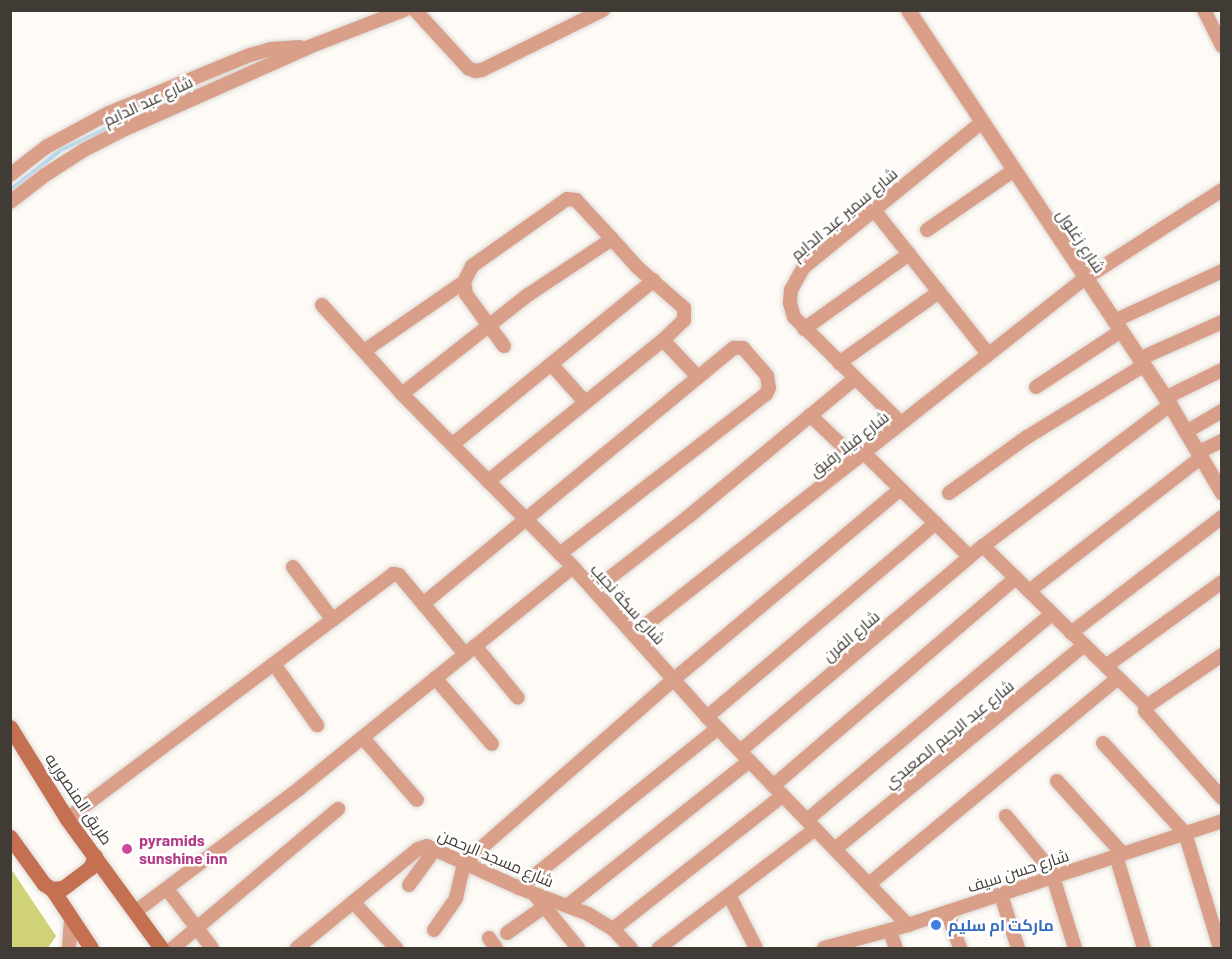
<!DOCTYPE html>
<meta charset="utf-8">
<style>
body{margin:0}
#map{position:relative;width:1232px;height:959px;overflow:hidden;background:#fefbf7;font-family:Barlow,Cairo,sans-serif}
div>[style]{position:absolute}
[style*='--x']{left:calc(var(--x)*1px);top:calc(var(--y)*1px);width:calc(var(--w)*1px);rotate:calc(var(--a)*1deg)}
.forest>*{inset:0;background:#cfd279}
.stream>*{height:4px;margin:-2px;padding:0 2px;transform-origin:2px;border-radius:2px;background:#a9d8f8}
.roads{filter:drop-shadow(0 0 2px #dcd8d4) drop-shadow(0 0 2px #dcd8d4)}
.minor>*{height:14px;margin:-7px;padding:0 7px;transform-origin:7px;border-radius:7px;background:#da9f89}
.tertiary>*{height:15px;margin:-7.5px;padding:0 7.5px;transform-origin:7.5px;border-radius:7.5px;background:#da9f89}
.secondary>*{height:15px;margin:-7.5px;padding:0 7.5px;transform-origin:7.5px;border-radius:7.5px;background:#c57050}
.dots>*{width:16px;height:16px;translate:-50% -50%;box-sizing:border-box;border:3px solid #fff;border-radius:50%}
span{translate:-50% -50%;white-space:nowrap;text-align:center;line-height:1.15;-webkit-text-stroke:5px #fff;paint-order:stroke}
.street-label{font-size:16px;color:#413b35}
.hotel-label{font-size:16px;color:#b23c85;font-weight:700}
.left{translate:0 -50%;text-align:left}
.shop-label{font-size:16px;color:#366cbe;font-weight:700}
.frame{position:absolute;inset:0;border:12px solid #413b35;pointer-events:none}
</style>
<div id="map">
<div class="forest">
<i style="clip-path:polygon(11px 869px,56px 936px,48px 948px,11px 948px)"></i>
</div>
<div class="stream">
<i style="--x:10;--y:190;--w:65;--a:-38.1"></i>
<i style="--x:61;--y:150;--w:101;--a:-25.3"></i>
<i style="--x:152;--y:107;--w:48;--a:-20.7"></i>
</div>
<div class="roads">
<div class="minor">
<i style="--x:415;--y:10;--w:79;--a:47.6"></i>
<i style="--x:468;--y:68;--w:8;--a:23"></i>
<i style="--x:475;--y:71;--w:7;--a:-8"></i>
<i style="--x:482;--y:70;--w:135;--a:-26.4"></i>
<i style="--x:1204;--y:10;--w:40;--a:63.4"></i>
<i style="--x:10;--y:175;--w:46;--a:-37.9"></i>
<i style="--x:46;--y:147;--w:72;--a:-28.4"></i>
<i style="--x:109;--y:113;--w:152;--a:-22.4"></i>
<i style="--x:250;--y:55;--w:22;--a:-16"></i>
<i style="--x:271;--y:49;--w:29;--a:-4"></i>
<i style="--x:10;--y:202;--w:44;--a:-37.6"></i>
<i style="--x:45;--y:175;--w:46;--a:-32.7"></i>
<i style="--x:84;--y:150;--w:46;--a:-27.1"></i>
<i style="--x:125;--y:129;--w:201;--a:-24"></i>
<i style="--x:309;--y:47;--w:102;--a:-21.3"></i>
<i style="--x:874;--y:210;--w:184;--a:51.6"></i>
<i style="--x:927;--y:230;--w:104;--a:-34.5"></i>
<i style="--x:322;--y:305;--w:120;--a:48"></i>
<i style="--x:402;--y:394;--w:243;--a:45.3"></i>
<i style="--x:573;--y:567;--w:201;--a:48.2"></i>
<i style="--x:707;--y:717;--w:289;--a:46"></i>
<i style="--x:1114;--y:321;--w:119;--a:-24.8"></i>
<i style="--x:804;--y:329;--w:129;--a:-35.5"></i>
<i style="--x:663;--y:340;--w:51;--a:46.6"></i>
<i style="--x:504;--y:346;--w:64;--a:-126.2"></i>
<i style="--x:466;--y:294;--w:12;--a:-99"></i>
<i style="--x:464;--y:282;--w:18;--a:-63"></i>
<i style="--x:472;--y:266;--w:116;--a:-35.2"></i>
<i style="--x:567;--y:199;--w:9;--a:6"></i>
<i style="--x:576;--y:200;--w:53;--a:47.3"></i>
<i style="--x:364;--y:351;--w:121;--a:-34.6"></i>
<i style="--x:1139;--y:359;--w:91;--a:-24"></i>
<i style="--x:839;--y:363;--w:123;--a:-35.4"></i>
<i style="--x:551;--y:364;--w:51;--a:48.2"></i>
<i style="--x:1036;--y:387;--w:102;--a:-33.4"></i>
<i style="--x:402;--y:394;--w:160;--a:-38.2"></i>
<i style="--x:528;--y:295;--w:101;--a:-33.7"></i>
<i style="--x:612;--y:239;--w:38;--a:48"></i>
<i style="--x:637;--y:267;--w:62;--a:41.1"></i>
<i style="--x:684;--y:308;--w:12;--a:90"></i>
<i style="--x:684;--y:320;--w:29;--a:136"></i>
<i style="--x:663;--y:340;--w:225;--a:141.1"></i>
<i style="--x:1165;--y:398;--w:64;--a:-26.2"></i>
<i style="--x:810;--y:415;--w:64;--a:43.7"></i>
<i style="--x:901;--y:423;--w:151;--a:-135.3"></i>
<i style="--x:794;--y:317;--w:15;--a:-106"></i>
<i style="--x:790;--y:303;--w:13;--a:-86"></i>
<i style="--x:791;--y:290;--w:25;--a:-61"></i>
<i style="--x:803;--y:268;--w:230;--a:-39.2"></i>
<i style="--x:1186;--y:432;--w:42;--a:-30.3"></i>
<i style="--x:453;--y:444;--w:259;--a:-39.2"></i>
<i style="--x:1199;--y:452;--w:25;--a:-26"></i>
<i style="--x:864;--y:453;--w:148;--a:44.5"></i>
<i style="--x:949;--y:493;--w:96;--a:-35.7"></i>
<i style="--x:1027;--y:437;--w:136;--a:-31.5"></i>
<i style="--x:983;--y:546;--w:229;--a:44.3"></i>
<i style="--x:293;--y:567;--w:66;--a:53"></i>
<i style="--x:594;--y:590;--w:119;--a:-37.8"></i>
<i style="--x:688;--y:517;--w:216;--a:-39.7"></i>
<i style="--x:1029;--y:591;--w:219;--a:-37.8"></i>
<i style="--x:423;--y:604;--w:403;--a:-39.5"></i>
<i style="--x:734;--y:348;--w:9;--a:0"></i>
<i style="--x:743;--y:348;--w:37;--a:49"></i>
<i style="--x:767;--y:376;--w:12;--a:81"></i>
<i style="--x:769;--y:388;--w:7;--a:117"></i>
<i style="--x:766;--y:394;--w:261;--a:142.2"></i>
<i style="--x:1071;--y:633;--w:190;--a:-37.5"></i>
<i style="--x:634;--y:634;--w:573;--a:-38.27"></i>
<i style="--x:1084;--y:279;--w:164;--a:-32.8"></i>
<i style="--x:475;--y:646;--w:67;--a:50.4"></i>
<i style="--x:1222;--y:655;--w:91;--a:145.8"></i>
<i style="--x:1147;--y:706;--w:5;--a:112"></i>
<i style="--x:1145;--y:711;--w:116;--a:48.5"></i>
<i style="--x:274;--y:664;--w:75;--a:54.8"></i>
<i style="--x:1106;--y:666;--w:143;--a:-35.9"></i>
<i style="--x:435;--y:678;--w:87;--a:49.2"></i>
<i style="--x:707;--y:717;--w:300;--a:-40.3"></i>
<i style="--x:363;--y:738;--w:82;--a:48.9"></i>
<i style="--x:1103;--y:743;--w:122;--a:47.7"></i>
<i style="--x:1185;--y:833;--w:120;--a:73.1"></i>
<i style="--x:740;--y:751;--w:318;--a:-40.2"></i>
<i style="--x:983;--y:546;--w:234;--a:-37"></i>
<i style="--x:1057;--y:781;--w:98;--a:47.9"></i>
<i style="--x:773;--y:786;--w:320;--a:-40.6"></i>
<i style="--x:1006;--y:816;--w:78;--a:50.2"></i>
<i style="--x:67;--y:819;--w:408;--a:-36.9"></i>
<i style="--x:393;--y:574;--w:6;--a:9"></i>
<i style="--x:399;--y:575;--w:103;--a:50.1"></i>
<i style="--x:807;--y:820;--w:320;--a:-40.1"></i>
<i style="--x:835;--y:849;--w:322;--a:-39.3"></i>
<i style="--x:1116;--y:856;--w:96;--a:73.1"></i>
<i style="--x:1053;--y:877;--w:74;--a:72.8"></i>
<i style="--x:869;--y:884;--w:323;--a:-39.6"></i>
<i style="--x:409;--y:885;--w:44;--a:-54.2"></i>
<i style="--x:519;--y:888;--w:255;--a:-38.8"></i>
<i style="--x:167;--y:889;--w:74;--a:52.7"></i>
<i style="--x:535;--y:895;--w:68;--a:50.9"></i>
<i style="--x:729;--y:895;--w:59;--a:63"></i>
<i style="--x:1001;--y:895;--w:56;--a:72.2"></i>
<i style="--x:353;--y:902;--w:63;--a:46.9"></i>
<i style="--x:567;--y:906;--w:233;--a:-38.5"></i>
<i style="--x:135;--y:912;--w:206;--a:-36.9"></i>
<i style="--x:300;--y:788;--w:351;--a:-39"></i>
<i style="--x:947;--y:912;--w:38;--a:70"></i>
<i style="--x:613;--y:929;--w:216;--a:-38.2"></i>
<i style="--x:434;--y:930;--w:39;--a:-55"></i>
<i style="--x:456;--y:898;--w:36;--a:-77"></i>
<i style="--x:464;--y:863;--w:278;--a:-41.2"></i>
<i style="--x:673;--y:680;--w:297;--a:-40"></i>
<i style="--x:890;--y:931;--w:18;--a:71"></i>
<i style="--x:507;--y:933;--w:45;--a:-35.1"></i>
<i style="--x:489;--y:938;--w:12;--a:55"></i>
<i style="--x:69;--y:948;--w:30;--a:-86"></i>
<i style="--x:173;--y:948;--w:216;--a:-40.1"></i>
<i style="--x:297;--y:948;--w:156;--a:-39.3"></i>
<i style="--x:418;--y:849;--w:9;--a:-18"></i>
<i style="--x:427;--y:846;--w:101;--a:24.5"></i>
<i style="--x:519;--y:888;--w:74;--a:20.6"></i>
<i style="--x:588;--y:914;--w:29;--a:31"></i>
<i style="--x:613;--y:929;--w:26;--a:47"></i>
<i style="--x:659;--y:948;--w:196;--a:-37.3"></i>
<i style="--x:824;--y:948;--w:87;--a:-15.3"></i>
<i style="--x:908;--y:925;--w:331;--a:-18.3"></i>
</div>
<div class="tertiary">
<i style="--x:908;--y:10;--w:474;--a:56.4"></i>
<i style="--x:1170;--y:405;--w:102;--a:59.4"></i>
</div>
<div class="secondary">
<i style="--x:10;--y:727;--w:108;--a:58.2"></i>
<i style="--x:67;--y:819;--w:160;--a:53.9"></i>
<i style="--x:10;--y:837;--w:58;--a:54.1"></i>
<i style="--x:44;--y:884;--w:9;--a:32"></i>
<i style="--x:52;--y:889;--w:71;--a:56.5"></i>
<i style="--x:52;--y:889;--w:11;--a:-5"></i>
<i style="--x:63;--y:888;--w:34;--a:-37"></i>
<i style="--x:90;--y:868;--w:13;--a:-67"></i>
</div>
</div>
<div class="dots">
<i style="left:127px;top:849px;background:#d1479c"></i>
<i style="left:936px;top:925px;background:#3f7fe0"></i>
</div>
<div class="street-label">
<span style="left:148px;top:101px;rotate:-25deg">شارع عبد الدايم</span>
<span style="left:844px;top:214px;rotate:-40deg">شارع سمير عبد الدايم</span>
<span style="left:1081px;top:241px;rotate:56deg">شارع زغلول</span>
<span style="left:849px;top:444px;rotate:-38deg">شارع فيلا رفيق</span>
<span style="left:628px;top:604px;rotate:48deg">شارع سكة نجيب</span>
<span style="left:851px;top:636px;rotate:-40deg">شارع الفرن</span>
<span style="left:949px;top:734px;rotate:-39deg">شارع عبد الرحيم الصعيدي</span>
<span style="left:79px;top:799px;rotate:56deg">طريق المنصوريه</span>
<span style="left:496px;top:858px;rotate:23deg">شارع مسجد الرحمن</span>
<span style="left:1018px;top:871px;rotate:-18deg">شارع حسن سيف</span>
</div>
<div class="hotel-label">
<span class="left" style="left:139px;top:849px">pyramids<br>sunshine inn</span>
</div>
<div class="shop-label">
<span class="left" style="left:948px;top:925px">ماركت ام سليم</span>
</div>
<div class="frame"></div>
</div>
